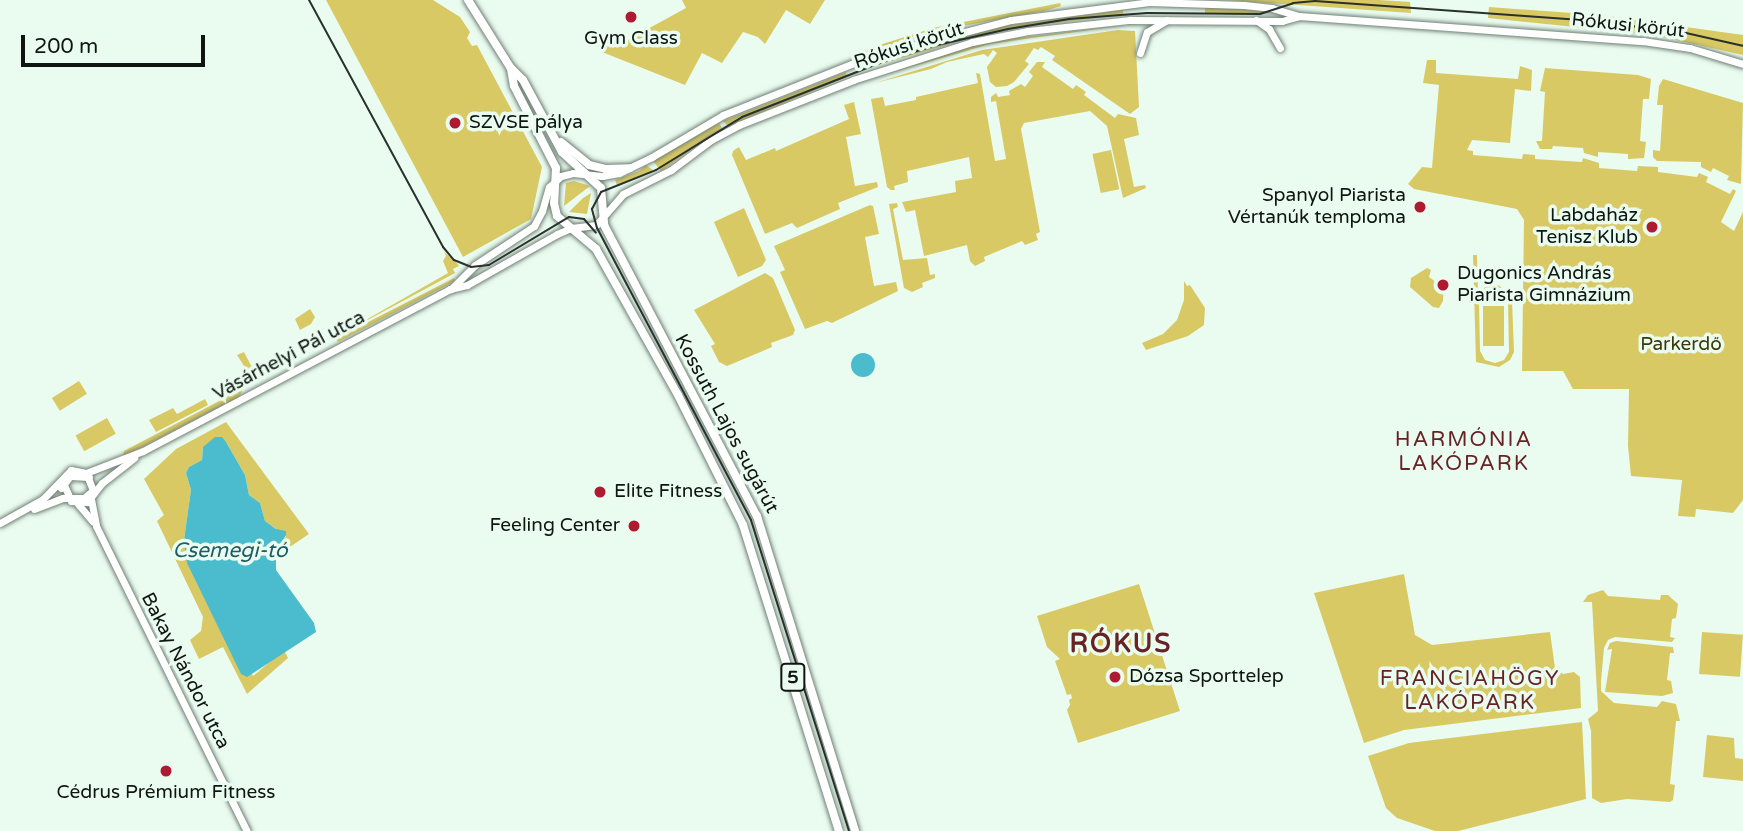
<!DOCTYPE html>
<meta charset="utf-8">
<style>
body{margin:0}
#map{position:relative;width:1743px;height:831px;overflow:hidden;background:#eafcf0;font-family:"Varela Round",sans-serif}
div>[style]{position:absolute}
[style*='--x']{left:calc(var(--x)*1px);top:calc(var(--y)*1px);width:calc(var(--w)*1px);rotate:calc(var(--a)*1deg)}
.green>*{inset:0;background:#d8c964;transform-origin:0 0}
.water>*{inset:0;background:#4bbccd}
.round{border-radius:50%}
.roads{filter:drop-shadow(0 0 2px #6f7f74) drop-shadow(0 0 2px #6f7f74)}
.secondary>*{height:7px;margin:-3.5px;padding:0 3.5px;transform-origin:3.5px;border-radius:3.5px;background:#fff}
.primary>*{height:8px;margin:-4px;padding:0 4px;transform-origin:4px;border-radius:4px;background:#fff}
.tram>*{height:2px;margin:-1px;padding:0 1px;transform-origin:1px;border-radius:1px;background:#29312c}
.dots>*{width:19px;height:19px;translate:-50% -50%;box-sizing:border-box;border:4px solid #eafcf0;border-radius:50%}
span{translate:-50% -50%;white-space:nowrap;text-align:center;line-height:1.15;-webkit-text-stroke:7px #eafcf0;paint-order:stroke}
.shield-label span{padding:2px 5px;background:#eafcf0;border:2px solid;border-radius:5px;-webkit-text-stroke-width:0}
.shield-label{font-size:18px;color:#0f1511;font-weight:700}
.street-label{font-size:19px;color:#0f1511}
.poi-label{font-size:19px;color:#0f1511}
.left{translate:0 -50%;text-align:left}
.right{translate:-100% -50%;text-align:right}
.park-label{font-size:19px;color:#3e3809}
.neighbourhood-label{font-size:21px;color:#672225;letter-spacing:2px}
.water-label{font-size:21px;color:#1f5d67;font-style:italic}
.district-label{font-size:26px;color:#672225;font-weight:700;letter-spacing:2px}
.scale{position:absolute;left:21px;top:35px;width:184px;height:32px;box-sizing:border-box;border:4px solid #0f1511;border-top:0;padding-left:9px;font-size:21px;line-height:24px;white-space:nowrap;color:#0f1511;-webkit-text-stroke:5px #eafcf0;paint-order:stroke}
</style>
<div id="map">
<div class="green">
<i style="clip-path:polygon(326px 0,433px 0,460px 17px,470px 32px,467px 38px,472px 46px,477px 45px,542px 167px,531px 219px,463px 257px)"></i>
<i style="clip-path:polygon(682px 0,825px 0,810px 24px,786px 10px,765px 44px,758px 37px,743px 32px,722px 63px,702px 53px,685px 85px,602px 52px,591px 38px,602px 32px,613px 48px,686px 8px)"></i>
<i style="clip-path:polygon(1227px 0,1379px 0,1410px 2px,1411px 13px)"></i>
<i style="clip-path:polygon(1060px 3px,1061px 6px,1044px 11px,935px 31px,871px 51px,870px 48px,933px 28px)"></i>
<i style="clip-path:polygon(1205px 7px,1264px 11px,1264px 14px,1210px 14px,1205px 13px)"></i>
<i style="clip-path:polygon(1489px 7px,1600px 15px,1743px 35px,1743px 55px,1653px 35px,1488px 18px)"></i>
<i style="clip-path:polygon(1123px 10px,1123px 15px,1028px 26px,966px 39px,875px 66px,873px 61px,996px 27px)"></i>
<i style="clip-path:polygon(1126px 25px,990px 44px,876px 77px,986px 42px)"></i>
<i style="clip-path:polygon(1118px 30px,1135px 31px,1139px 107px,1130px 114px,1052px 60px,1055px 56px,1041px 47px,1038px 50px,1034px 48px,1025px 61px,1029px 64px,1014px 82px,1007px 86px,996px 87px,990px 82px,987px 67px,997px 53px,993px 50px,988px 57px,984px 54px,947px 62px,931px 69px,875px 83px,982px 50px)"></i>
<i style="clip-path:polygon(1427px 60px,1436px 60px,1436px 73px,1518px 79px,1520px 66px,1532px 70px,1531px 91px,1515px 89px,1510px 143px,1472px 140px,1467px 150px,1473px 151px,1473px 155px,1522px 159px,1523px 154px,1535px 155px,1535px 159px,1582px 162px,1583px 158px,1599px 163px,1599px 168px,1637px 171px,1638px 166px,1658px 167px,1658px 172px,1697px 177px,1699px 173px,1708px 177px,1706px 182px,1730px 194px,1733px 189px,1736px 191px,1721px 222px,1734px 231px,1743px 212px,1743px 500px,1733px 513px,1696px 509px,1695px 517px,1678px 516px,1682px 480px,1631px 476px,1628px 446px,1629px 389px,1573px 389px,1563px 371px,1522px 371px,1524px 220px,1517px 209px,1414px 189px,1408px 184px,1422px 167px,1432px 168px,1439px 85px,1423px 83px)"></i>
<i style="clip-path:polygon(1037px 62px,1045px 62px,1042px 67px,1073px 89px,1076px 85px,1079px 87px,1086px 92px,1084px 95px,1115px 118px,1118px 114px,1136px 118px,1139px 135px,1124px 139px,1134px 187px,1145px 185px,1146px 188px,1123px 198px,1107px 126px,1090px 111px,1024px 123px,1021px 129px,1040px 232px,1036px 234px,1038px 240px,1025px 245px,1022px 241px,984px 257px,985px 261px,975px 266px,970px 261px,967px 245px,924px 256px,915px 210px,906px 212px,902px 202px,956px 192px,955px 181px,972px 178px,969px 157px,907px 171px,908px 182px,894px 186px,895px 190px,891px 190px,887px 187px,871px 99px,883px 97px,885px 106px,916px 100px,916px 97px,978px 83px,976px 73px,980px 74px,995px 161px,1006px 159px,996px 101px,991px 102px,991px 97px,996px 93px,998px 97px,1010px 95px,1009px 91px,1021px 84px,1025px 87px,1033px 76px,1029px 72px)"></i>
<i style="clip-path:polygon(1545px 68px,1638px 75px,1651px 79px,1649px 99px,1643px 99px,1640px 141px,1646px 142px,1644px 158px,1628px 159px,1628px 154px,1598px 152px,1598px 157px,1584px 153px,1583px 148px,1553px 146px,1552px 149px,1540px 149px,1536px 141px,1542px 141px,1545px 92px,1540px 91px)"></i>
<i style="clip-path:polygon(846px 72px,847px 77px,728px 126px,723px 121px)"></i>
<i style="clip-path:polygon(1663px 79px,1743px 103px,1741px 184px,1727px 180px,1729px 176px,1713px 168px,1711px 172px,1701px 167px,1701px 162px,1657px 161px,1653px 157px,1653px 150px,1660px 151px,1663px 105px,1657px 105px,1659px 86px)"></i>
<i style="clip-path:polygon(854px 102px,861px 134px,846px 137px,855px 186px,877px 182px,878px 187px,838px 203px,840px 209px,797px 228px,792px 223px,765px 234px,732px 155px,733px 151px,739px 147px,746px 160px,775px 148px,776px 151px,849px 119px,844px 105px)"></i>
<i style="clip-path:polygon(719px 123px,722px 128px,661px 171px,653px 161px)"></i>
<i style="left:1111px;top:150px;width:40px;height:19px;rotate:78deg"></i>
<i style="clip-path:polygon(646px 165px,654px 171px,617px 185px,615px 180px,639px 171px)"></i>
<i style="clip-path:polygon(574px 181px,590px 186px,564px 206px,566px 183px)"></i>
<i style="clip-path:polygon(591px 193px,587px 214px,569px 212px,583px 198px)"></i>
<i style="clip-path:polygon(897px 203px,898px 207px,893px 209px,903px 260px,927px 258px,930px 275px,935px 274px,935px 278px,922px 283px,923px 287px,912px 292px,904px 288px,889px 204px)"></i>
<i style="clip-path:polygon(870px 205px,873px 206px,879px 234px,865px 237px,874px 286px,896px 282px,898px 291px,832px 323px,827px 321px,805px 329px,780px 272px,785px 270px,774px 246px)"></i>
<i style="clip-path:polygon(744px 208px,766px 260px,762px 266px,738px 277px,714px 222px)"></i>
<i style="clip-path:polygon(444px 252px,457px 263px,459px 266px,453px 269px,455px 273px,336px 337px,448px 273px,443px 261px,446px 256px)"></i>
<i style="clip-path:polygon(evenodd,1473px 255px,1477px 255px,1478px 292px,1487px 286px,1498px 285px,1507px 291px,1512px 300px,1514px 352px,1510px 360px,1499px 367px,1476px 362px,1473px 255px,1491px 289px,1502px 291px,1508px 301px,1509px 352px,1504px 360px,1495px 363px,1485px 360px,1480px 351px,1479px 302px,1483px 294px,1491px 289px)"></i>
<i style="clip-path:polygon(1427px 268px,1431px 270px,1429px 277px,1440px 285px,1442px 280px,1444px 282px,1443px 301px,1439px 308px,1433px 307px,1410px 287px,1411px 278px)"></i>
<i style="clip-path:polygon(765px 273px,773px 278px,795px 330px,793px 335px,771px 343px,772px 347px,727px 366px,719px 362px,711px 346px,715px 344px,694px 310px)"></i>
<i style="clip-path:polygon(454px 278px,455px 281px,338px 342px,335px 339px)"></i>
<i style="clip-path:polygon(1184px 281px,1187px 286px,1190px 285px,1205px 308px,1204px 325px,1188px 336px,1146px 350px,1142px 343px,1163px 334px,1177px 320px,1184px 300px)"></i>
<i style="left:1483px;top:306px;width:21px;height:40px"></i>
<i style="clip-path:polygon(310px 309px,315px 317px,311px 324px,300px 330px,295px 319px)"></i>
<i style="clip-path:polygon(244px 352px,256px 375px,253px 380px,237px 355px)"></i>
<i style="left:79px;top:381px;width:15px;height:32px;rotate:58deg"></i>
<i style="clip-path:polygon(244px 388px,239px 397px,123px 457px,124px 451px)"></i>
<i style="clip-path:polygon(205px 399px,208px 405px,156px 432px,149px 420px,173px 408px,177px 414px)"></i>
<i style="left:107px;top:418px;width:18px;height:36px;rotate:61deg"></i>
<i style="clip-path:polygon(226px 422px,309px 534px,275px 557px,286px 536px,265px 521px,260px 503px,249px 495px,245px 475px,226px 442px,203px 447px,202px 460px,189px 467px,186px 473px,191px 490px,184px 540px,253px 676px,284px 650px,288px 658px,247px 694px,223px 647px,199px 659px,190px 640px,201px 631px,203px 617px,157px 521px,164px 515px,144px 479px,176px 449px)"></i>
<i style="clip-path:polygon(1404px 574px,1415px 635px,1432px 645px,1550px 632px,1555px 668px,1563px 674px,1574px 672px,1580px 677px,1581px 708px,1404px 730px,1364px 743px,1314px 593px)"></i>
<i style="clip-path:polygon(1139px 584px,1180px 711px,1078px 743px,1067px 710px,1070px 705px,1069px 700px,1072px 698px,1071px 694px,1067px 695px,1055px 661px,1060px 659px,1047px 647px,1037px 616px)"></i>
<i style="clip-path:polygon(1603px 590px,1608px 596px,1660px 600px,1661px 595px,1668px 595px,1678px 604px,1676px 618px,1672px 619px,1670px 637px,1675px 638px,1672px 642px,1615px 637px,1608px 640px,1604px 648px,1601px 681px,1601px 691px,1614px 703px,1657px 707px,1662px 701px,1676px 704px,1680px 721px,1676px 721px,1670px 784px,1675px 785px,1673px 800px,1670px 802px,1627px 799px,1601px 803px,1592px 798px,1591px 731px,1588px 719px,1598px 711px,1592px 602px,1583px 602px,1588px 595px)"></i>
<i style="left:1702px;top:632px;width:41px;height:42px;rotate:4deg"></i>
<i style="clip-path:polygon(1616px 641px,1673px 647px,1674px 653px,1670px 653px,1667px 680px,1671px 681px,1673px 693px,1662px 696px,1605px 692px,1612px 649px,1607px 650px,1610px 643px)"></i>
<i style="clip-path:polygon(1582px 722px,1586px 799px,1458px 831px,1435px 831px,1397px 818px,1386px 808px,1368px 756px,1409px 743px)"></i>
<i style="clip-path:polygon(1707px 735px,1734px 738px,1735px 758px,1743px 759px,1743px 781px,1703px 777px)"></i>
</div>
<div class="water">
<i class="round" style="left:851px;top:353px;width:24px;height:24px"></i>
<i style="clip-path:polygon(215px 437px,222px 437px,226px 442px,245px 475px,249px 495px,260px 503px,265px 521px,276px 529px,286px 531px,286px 535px,276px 553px,276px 570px,314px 623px,316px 632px,247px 677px,241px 674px,187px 563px,184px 540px,191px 490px,186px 473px,189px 467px,202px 460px,203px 447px)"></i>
</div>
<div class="roads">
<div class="secondary">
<i style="--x:1256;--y:20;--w:16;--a:35"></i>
<i style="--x:1269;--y:29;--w:22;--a:60"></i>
<i style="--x:1140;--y:53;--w:22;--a:-72"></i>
<i style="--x:1147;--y:32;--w:23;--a:-31"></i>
<i style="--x:451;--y:289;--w:34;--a:-45"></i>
<i style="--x:475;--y:265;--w:71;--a:-33.5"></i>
<i style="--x:534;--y:226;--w:17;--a:-62"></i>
<i style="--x:542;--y:211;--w:25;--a:-74"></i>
<i style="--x:549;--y:187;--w:16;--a:-43"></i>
<i style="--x:561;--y:176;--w:12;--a:-14"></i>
<i style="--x:573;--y:173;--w:29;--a:6"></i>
<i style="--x:602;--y:176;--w:17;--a:-10"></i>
<i style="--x:619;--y:173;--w:37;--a:-26"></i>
<i style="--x:652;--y:157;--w:82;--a:-30.6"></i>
<i style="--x:723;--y:115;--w:157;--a:-21.7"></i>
<i style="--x:869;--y:57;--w:147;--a:-14.6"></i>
<i style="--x:1011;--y:20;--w:139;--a:-7.4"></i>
<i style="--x:1149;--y:2;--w:95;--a:1.8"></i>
<i style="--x:1244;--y:5;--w:28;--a:6"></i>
<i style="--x:1272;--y:8;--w:28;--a:17"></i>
<i style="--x:86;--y:473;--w:61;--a:-21.1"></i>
<i style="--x:143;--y:451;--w:347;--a:-27.8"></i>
<i style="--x:450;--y:289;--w:17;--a:-13"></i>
<i style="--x:467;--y:285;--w:103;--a:-29.5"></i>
<i style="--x:557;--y:234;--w:15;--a:-23"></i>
<i style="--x:571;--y:228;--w:25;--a:-7"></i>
<i style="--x:596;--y:225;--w:41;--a:-48.9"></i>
<i style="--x:623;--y:194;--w:54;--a:-26.6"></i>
<i style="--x:671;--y:170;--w:50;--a:-36.9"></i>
<i style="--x:711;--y:140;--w:32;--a:-28"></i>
<i style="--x:739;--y:125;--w:123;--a:-21.5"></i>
<i style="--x:853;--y:80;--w:125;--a:-17.7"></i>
<i style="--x:972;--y:42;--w:57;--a:-11.1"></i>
<i style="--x:1028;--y:31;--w:103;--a:-6.2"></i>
<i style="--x:1130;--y:20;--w:152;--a:0.4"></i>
<i style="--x:1282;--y:21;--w:18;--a:-16"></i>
<i style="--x:1299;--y:16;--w:345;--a:4.2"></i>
<i style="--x:1643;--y:41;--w:48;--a:8.5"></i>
<i style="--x:1690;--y:48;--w:55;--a:16.8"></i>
<i style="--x:64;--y:485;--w:17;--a:66"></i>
<i style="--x:71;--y:501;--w:16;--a:4"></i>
<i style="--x:87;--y:502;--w:24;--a:-52"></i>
<i style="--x:102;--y:483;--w:41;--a:-38"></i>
<i style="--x:61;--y:488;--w:15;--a:-53"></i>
<i style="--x:70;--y:476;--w:19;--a:3"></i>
<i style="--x:90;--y:494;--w:33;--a:79"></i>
<i style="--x:96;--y:526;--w:340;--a:63.7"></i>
<i style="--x:78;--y:504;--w:23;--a:50"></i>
<i style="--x:34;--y:509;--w:31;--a:-21"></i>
<i style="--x:63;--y:498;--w:21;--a:0"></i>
<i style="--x:84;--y:498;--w:9;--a:-41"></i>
<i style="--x:0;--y:523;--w:49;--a:-29.2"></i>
<i style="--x:43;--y:499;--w:40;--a:-46"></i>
<i style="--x:71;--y:470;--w:15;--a:11"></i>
<i style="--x:86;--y:473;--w:16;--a:68"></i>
</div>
<div class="primary">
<i style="--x:468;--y:0;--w:79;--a:57.9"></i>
<i style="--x:510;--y:67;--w:18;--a:45"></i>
<i style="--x:523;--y:80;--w:82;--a:61.6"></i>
<i style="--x:562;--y:152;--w:53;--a:42.7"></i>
<i style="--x:601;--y:188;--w:37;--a:85"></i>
<i style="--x:604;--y:225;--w:329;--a:62.3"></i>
<i style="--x:757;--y:516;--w:330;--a:72.7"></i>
<i style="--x:511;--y:69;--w:17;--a:80"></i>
<i style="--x:514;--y:86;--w:92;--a:62.9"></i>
<i style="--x:556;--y:168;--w:35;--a:93"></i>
<i style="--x:554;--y:203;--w:13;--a:77"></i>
<i style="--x:557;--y:216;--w:51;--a:40.2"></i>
<i style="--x:596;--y:249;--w:167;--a:60.7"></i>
<i style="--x:678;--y:395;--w:145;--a:63.4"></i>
<i style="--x:743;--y:525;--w:321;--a:72.6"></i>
<i style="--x:561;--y:142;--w:36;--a:39"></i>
<i style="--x:589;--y:165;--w:17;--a:13"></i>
<i style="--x:606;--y:169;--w:24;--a:-2"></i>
</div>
</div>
<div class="tram">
<i style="--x:309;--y:0;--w:281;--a:61.5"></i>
<i style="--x:443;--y:247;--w:17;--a:50"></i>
<i style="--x:454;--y:260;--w:18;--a:22"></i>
<i style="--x:471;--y:267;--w:18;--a:-6"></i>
<i style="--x:489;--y:265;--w:93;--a:-31"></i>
<i style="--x:569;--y:217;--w:15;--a:8"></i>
<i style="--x:584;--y:219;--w:18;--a:49"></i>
<i style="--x:849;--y:831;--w:326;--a:-107.5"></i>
<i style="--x:751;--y:520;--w:330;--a:-117.8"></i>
<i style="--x:597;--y:228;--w:20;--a:-105"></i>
<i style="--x:592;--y:209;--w:19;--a:-62"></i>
<i style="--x:601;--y:192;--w:59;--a:-21.8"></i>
<i style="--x:656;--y:170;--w:101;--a:-31.6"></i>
<i style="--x:742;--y:117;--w:148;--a:-21.4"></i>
<i style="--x:880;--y:63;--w:56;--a:-17.8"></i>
<i style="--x:933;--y:46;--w:77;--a:-12.8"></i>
<i style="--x:1008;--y:29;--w:62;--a:-9.3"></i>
<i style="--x:1069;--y:19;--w:78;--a:-4.4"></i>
<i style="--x:1147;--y:13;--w:113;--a:0.5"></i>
<i style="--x:1260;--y:14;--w:35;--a:-18"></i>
<i style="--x:1293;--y:3;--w:22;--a:-5"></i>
<i style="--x:1315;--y:1;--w:277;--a:4.1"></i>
<i style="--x:1591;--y:21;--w:96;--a:7.2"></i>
<i style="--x:1686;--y:33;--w:58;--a:12.8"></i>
</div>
<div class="dots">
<i style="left:631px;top:17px;background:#ae1a2f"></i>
<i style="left:455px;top:123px;background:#ae1a2f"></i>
<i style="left:1420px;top:207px;background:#ae1a2f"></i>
<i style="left:1652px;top:227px;background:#ae1a2f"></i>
<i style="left:1443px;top:285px;background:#ae1a2f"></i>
<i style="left:600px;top:492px;background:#ae1a2f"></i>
<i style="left:634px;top:526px;background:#ae1a2f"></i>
<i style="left:1115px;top:677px;background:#ae1a2f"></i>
<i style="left:166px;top:771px;background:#ae1a2f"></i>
</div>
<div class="shield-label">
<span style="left:793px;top:677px">5</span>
</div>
<div class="street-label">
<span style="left:1628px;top:26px;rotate:6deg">Rókusi körút</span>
<span style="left:909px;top:46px;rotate:-18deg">Rókusi körút</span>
<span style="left:289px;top:356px;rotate:-28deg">Vásárhelyi Pál utca</span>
<span style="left:726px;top:424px;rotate:62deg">Kossuth Lajos sugárút</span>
<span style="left:185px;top:671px;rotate:63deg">Bakay Nándor utca</span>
</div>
<div class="poi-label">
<span style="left:631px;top:39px">Gym Class</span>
<span class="left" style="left:469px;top:123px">SZVSE pálya</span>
<span class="right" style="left:1406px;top:207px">Spanyol Piarista<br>Vértanúk temploma</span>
<span class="right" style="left:1638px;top:227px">Labdaház<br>Tenisz Klub</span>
<span class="left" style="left:1457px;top:285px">Dugonics András<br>Piarista Gimnázium</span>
<span class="left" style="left:614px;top:492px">Elite Fitness</span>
<span class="right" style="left:620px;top:526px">Feeling Center</span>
<span class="left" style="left:1129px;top:677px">Dózsa Sporttelep</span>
<span style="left:166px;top:793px">Cédrus Prémium Fitness</span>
</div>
<div class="park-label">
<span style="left:1681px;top:345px">Parkerdő</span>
</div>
<div class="neighbourhood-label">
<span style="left:1464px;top:452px">HARMÓNIA<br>LAKÓPARK</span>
<span style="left:1470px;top:691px">FRANCIAHÖGY<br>LAKÓPARK</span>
</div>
<div class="water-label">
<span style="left:230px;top:551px">Csemegi-tó</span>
</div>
<div class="district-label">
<span style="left:1121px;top:644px">RÓKUS</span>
</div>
<div class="scale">200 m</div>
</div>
